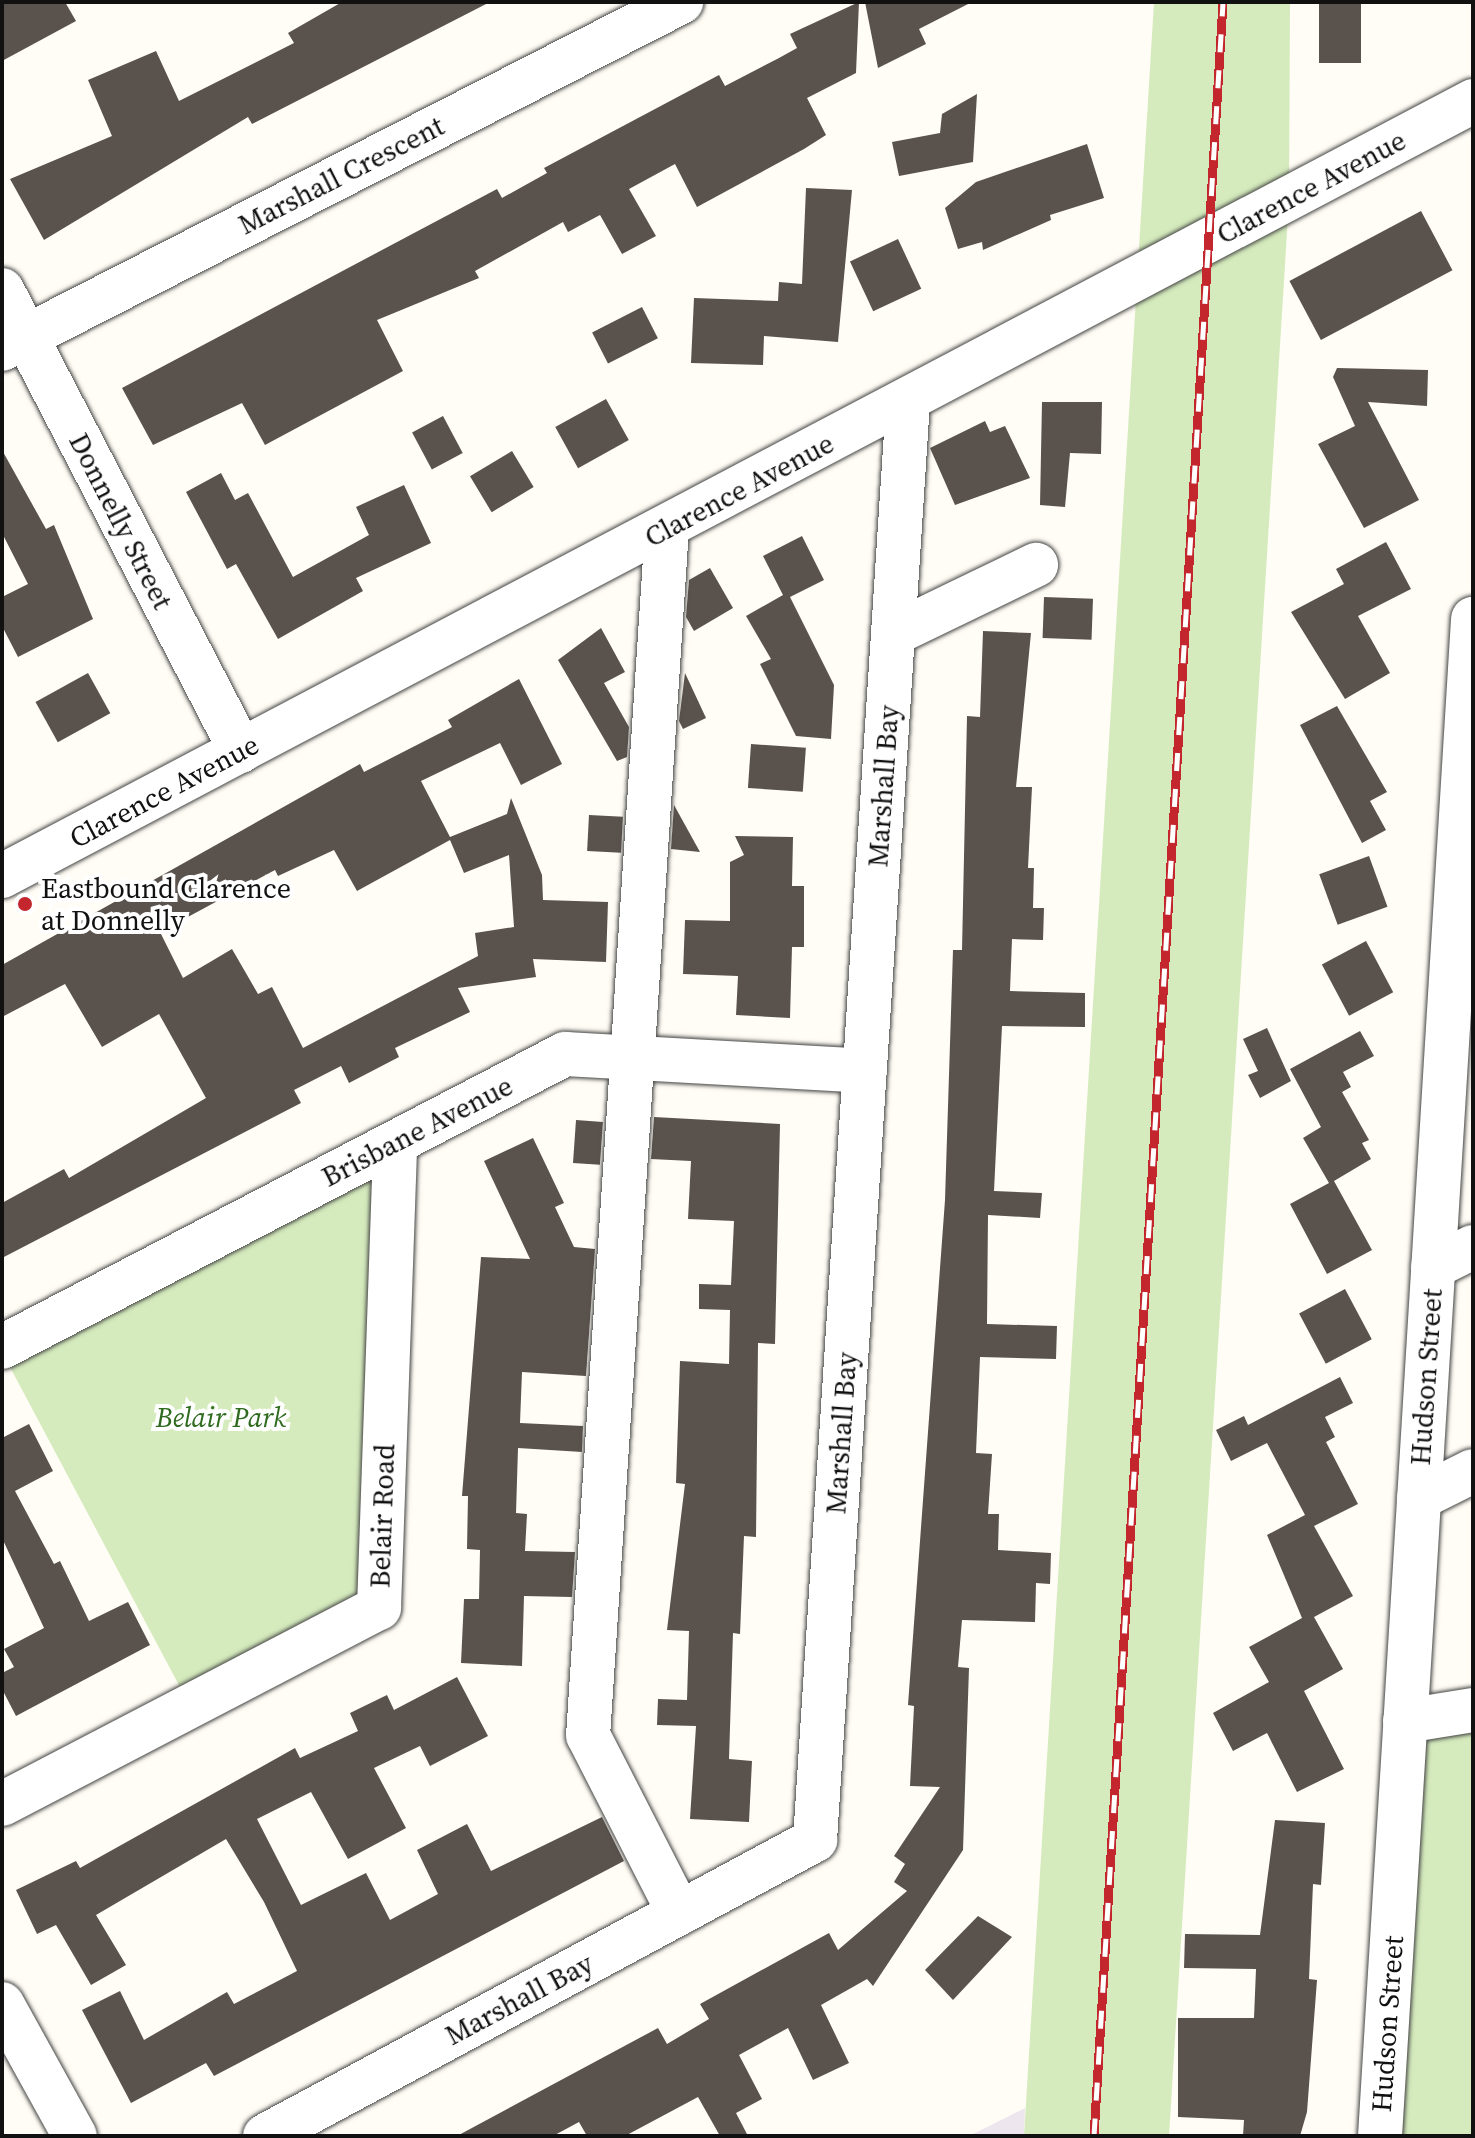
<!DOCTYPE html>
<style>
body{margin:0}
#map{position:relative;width:1475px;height:2138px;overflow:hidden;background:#fffdf5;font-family:"Source Serif 4",serif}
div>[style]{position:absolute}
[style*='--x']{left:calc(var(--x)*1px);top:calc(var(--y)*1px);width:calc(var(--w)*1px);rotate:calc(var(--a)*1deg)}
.industrial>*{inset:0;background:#eee6ef}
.green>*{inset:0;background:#d5ebbd}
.building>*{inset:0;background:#5a524d;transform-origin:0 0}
.roads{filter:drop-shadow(0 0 2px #444) drop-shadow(0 0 2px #444)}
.minor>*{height:44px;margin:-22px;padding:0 22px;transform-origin:22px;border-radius:22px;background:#fff}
.rail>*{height:9px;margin-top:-4.5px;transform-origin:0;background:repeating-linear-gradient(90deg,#fff 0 18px,#c4262e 0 36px);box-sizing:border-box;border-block:2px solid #c4262e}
.dots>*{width:22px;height:22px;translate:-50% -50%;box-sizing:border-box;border:4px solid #fff;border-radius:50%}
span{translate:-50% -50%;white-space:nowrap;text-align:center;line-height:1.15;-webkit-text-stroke:8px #fff;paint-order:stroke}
.street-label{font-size:28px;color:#111}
.poi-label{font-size:28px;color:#111}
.left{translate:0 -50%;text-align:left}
.park-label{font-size:28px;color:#2f6b1f;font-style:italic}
.frame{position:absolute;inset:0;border:4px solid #111;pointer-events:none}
</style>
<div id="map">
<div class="industrial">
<i style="clip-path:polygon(1025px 2108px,1024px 2136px,969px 2136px)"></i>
</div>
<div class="green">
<i style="clip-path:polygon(1154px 2px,1290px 2px,1289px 200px,1169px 2136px,1024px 2136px)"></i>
<i style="clip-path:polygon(395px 1143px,379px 1608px,190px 1706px,2px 1352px)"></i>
<i style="clip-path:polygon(1473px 1710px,1473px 2136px,1380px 2136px,1405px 1721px)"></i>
</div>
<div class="building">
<i style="clip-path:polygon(2px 2px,65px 2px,76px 21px,2px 61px)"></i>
<i style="clip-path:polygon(342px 2px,490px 2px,252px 124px,248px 117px,44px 240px,10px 179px,112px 136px,88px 80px,156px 51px,179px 101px,294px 43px,288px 33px)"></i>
<i style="clip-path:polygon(859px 2px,856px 73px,807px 98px,826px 135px,804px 149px,697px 207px,675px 164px,629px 189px,656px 236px,622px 254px,600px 215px,568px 232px,563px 222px,475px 271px,479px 278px,377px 320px,403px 371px,265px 445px,242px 403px,153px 445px,122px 388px,497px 189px,502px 198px,547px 173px,544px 168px,719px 75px,725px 86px,779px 58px,797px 48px,790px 34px)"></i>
<i style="clip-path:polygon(865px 2px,972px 2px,919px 29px,926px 44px,878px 68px)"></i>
<i style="left:1319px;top:2px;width:42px;height:61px"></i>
<i style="clip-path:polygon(977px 94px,973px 162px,899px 176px,892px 142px,940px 133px,942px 114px)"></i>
<i style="clip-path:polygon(1087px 144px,1104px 198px,1050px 215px,1051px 220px,983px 250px,982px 242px,958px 249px,945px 208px,976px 182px)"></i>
<i style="clip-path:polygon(806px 188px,852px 190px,838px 342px,764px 336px,763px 365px,691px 363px,694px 298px,778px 301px,779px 282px,802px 284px)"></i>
<i style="left:1421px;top:211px;width:67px;height:149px;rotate:62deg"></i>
<i style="left:898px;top:239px;width:55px;height:53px;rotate:65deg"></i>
<i style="left:642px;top:307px;width:35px;height:56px;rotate:63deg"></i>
<i style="clip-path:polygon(1337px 368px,1428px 370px,1427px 406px,1368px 402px,1419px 500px,1364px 528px,1318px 444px,1355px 426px,1333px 377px)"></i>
<i style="left:606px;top:399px;width:47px;height:58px;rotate:61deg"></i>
<i style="clip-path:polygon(1042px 402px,1102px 402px,1101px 454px,1070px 453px,1065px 507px,1040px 505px)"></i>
<i style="left:443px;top:416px;width:42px;height:35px;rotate:62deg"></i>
<i style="clip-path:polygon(985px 421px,990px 432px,1005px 426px,1030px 478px,955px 505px,930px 448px)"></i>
<i style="clip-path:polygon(2px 450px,46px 529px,54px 525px,93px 619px,18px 657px,2px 626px,2px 597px,28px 584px,2px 533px)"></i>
<i style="left:512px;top:451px;width:42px;height:49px;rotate:59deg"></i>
<i style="clip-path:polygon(221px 473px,235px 500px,248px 493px,293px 577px,369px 535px,356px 507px,404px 485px,431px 543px,356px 578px,363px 591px,278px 639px,236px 564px,227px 569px,186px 492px)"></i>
<i style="clip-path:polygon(802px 536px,824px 580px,790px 597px,834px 685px,831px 739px,796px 736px,760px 664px,771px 659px,746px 616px,783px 595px,763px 556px)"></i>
<i style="clip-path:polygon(1386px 542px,1411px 589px,1358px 616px,1390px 673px,1345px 699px,1291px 612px,1344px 584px,1336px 569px)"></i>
<i style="clip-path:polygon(710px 568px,733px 608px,694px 631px,686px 617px,689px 580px)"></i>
<i style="left:1044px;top:597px;width:49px;height:41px;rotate:2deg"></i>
<i style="clip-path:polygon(601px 628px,625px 672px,604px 683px,629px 727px,627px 757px,617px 761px,558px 660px)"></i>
<i style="clip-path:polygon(983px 631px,1031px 633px,1016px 787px,1032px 787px,1028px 868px,1034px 868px,1033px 908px,1044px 908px,1043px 940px,1012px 939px,1010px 991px,1085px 993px,1085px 1027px,1002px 1026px,994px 1191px,1042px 1193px,1040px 1218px,988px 1215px,987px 1324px,1057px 1326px,1056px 1359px,980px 1357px,976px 1453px,992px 1454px,988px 1514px,999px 1514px,998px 1550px,1051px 1553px,1050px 1584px,1036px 1583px,1035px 1622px,962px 1620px,958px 1667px,969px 1668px,963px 1850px,873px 1986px,867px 1979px,821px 2005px,849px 2063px,813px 2080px,788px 2028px,739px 2055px,762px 2099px,736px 2113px,748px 2136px,720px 2136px,698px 2097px,625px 2136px,587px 2136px,579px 2122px,553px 2136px,457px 2136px,658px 2028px,667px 2044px,709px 2019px,700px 2004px,829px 1933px,838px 1950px,907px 1891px,894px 1882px,905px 1864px,894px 1856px,940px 1787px,910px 1786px,914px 1706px,908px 1705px,945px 1200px,953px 950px,962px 950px,967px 716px,980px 717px)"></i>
<i style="left:88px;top:673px;width:46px;height:60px;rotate:61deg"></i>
<i style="clip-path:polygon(685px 673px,706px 718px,683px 729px,679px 721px)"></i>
<i style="clip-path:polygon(evenodd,519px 679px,562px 764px,521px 785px,500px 743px,421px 781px,450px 837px,507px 814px,511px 798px,542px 875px,543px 900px,608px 902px,606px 962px,533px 959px,536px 977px,458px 988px,470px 1012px,395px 1048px,399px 1057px,349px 1083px,341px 1066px,294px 1090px,301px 1103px,2px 1258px,2px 1203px,64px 1169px,69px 1178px,206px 1098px,159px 1014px,102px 1047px,65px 984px,2px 1017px,2px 965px,360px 764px,364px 772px,452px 727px,448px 720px,519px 679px,450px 840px,464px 873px,509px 855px,514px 927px,475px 933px,478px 956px,303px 1048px,272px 987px,258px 994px,232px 949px,183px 978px,160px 932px,275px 870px,278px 876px,334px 850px,357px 891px,450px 840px)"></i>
<i style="clip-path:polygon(1337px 706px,1387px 792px,1370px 801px,1386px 830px,1362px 843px,1300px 725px)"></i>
<i style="left:751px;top:744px;width:55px;height:44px;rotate:4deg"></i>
<i style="clip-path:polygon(674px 805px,700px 852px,671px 849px)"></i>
<i style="left:589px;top:815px;width:34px;height:36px;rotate:3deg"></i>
<i style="clip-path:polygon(735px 836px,793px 837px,792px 886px,804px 886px,804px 947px,792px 947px,790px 1018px,736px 1015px,738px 976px,683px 974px,685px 920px,730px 921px,730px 862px,744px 855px)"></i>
<i style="left:1369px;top:856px;width:54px;height:53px;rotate:70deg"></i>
<i style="left:1366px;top:941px;width:58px;height:50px;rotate:62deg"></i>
<i style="clip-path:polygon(1267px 1028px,1291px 1081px,1260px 1098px,1248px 1075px,1258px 1071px,1243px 1039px)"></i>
<i style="clip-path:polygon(1360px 1031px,1374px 1056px,1343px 1072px,1351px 1087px,1342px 1092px,1369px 1140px,1362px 1143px,1371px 1159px,1334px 1181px,1372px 1250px,1327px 1274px,1290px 1204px,1329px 1183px,1303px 1138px,1321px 1127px,1290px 1069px)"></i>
<i style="clip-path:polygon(654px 1117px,780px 1124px,775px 1344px,758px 1343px,756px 1537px,744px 1536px,740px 1634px,733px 1633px,729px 1759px,752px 1761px,749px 1822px,690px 1819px,696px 1726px,657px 1725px,658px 1699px,687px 1700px,689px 1631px,667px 1630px,685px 1484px,676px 1483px,680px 1361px,729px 1364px,730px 1310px,699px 1309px,699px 1284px,731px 1285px,734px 1221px,688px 1219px,691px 1161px,651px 1159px)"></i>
<i style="left:576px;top:1120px;width:27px;height:43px;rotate:4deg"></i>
<i style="clip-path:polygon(533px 1138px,564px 1203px,555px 1207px,574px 1247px,595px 1249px,586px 1376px,522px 1372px,520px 1423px,583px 1426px,582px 1452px,518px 1448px,516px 1513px,527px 1514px,525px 1551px,575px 1552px,572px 1597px,524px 1596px,522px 1666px,461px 1663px,464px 1599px,479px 1599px,480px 1550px,467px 1549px,468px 1496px,462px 1496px,481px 1257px,530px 1259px,484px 1161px)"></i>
<i style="left:1345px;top:1289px;width:57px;height:52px;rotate:62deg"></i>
<i style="clip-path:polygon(1340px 1377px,1353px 1403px,1325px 1417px,1335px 1437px,1326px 1442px,1358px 1504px,1314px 1526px,1353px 1596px,1314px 1617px,1343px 1669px,1304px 1691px,1344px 1769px,1297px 1792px,1267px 1733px,1233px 1751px,1213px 1713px,1269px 1682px,1249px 1647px,1302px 1618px,1267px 1535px,1305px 1515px,1267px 1443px,1231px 1461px,1216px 1430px,1244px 1416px,1248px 1425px)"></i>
<i style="clip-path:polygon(29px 1424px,53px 1471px,15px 1491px,54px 1564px,60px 1561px,89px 1621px,128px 1602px,150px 1645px,16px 1716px,2px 1689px,2px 1673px,14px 1667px,4px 1649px,44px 1628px,2px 1538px,2px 1438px)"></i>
<i style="clip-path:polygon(457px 1677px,488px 1736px,430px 1766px,420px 1746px,374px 1768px,406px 1828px,348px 1859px,311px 1792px,257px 1819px,301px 1905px,366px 1873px,390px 1920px,438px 1894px,417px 1850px,467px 1824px,491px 1871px,602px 1817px,624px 1861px,214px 2076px,206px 2063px,131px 2103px,82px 2010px,120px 1991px,144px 2040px,227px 1992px,234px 2004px,297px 1971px,264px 1902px,226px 1839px,96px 1915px,126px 1965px,91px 1985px,56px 1925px,37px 1934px,16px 1890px,76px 1861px,80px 1868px,295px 1748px,300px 1758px,358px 1731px,350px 1713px,387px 1695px,394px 1710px)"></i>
<i style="clip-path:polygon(1275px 1820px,1325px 1823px,1321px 1885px,1313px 1884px,1309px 1979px,1317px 1980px,1307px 2112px,1300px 2136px,1243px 2136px,1244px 2120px,1178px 2117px,1178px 2018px,1254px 2018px,1256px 1969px,1184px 1968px,1185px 1934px,1260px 1935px)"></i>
<i style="clip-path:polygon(978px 1916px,1012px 1937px,953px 2000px,925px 1970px)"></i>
</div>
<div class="roads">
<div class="minor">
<i style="--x:2;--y:290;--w:519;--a:62.6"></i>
<i style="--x:2;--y:349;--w:763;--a:-27.07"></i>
<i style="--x:667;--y:528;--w:1210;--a:93.74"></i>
<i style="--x:588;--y:1735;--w:200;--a:62.9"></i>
<i style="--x:893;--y:634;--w:159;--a:-25.8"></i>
<i style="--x:2;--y:876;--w:1663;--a:-27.78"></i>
<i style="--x:1433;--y:1267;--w:45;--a:-26.6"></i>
<i style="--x:2;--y:1347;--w:635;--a:-27.49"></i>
<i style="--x:565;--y:1054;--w:300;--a:3.2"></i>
<i style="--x:1419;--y:1498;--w:60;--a:-26.6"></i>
<i style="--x:1405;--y:1721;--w:69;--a:-9.2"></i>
<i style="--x:2;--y:1804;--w:425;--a:-27.5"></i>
<i style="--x:379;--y:1608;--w:465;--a:-88"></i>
<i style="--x:2;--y:2004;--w:151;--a:61.1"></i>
<i style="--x:265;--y:2136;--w:625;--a:-28.29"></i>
<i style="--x:815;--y:1840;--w:1441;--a:-86.3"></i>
<i style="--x:1380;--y:2136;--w:1520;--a:-86.49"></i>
</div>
</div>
<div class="rail">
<i style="--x:1094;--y:2136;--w:2138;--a:-86.54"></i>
</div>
<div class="dots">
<i style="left:25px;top:904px;background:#c4262e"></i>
</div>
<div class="street-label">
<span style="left:341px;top:175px;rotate:-27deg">Marshall Crescent</span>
<span style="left:1311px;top:187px;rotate:-28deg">Clarence Avenue</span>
<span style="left:739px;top:490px;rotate:-28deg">Clarence Avenue</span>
<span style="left:121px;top:521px;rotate:63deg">Donnelly Street</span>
<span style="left:883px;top:786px;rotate:-86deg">Marshall Bay</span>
<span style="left:164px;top:791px;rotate:-28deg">Clarence Avenue</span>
<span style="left:417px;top:1131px;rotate:-27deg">Brisbane Avenue</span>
<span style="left:1426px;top:1377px;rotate:-86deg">Hudson Street</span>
<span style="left:841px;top:1433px;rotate:-86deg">Marshall Bay</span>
<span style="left:382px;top:1516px;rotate:-88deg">Belair Road</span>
<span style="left:519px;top:1999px;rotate:-28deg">Marshall Bay</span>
<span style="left:1387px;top:2024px;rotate:-86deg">Hudson Street</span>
</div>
<div class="poi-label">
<span class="left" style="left:41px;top:904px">Eastbound Clarence<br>at Donnelly</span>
</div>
<div class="park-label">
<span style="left:221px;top:1417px">Belair Park</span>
</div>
<div class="frame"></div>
</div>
